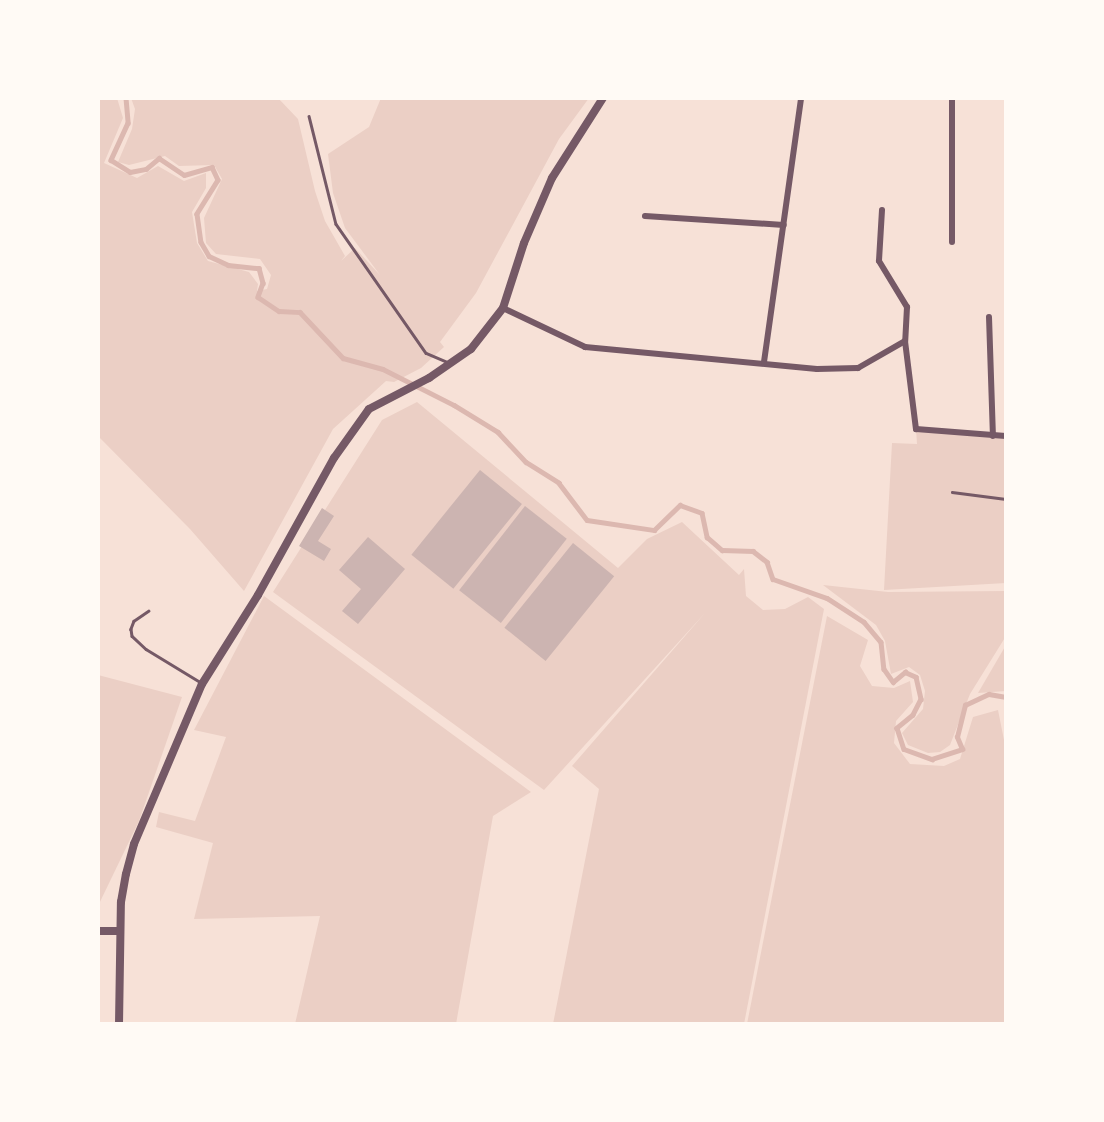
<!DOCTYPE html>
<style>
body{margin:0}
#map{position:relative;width:1104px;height:1122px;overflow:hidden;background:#f7e1d7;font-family:"DM Sans",sans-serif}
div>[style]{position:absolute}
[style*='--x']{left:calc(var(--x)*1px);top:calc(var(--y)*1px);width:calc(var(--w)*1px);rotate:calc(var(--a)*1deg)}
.green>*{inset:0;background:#ebcfc5}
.stream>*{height:4.5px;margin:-2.25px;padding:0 2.25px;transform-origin:2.25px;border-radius:2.25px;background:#dcb8b0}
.building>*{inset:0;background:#ccb4b1;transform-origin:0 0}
.service>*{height:2.5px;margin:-1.25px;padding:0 1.25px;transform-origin:1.25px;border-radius:1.25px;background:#755966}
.minor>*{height:6px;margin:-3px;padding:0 3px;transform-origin:3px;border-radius:3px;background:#755966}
.tertiary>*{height:8px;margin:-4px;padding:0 4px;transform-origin:4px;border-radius:4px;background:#755966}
span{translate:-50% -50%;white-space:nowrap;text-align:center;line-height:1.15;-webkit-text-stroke:7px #fffaf5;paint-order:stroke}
.frame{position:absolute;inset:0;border:100px solid #fffaf5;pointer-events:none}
</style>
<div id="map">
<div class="green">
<i style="clip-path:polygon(98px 98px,117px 98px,123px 118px,104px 163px,137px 178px,158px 166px,184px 181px,206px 173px,206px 188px,192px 212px,197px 243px,208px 261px,249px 272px,258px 284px,257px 291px,267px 289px,271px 275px,260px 259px,216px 254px,206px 243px,204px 218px,222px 179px,214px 165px,179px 166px,165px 156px,129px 165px,118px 162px,132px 129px,135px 109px,131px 98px,278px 98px,298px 119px,315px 191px,325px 221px,345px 256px,341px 261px,355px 248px,380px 275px,345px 228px,333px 193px,328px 154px,369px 127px,381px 98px,589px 98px,559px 139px,476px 293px,440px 342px,444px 347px,421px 368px,394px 382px,386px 381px,333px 429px,244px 591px,190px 529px,98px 436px)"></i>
<i style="clip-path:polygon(417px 402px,618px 568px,647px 539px,682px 522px,739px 575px,744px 569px,746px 596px,763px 610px,785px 609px,808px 597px,824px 609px,744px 1024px,553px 1024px,599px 789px,572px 766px,705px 613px,544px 790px,273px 592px,382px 420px)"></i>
<i style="clip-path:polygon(916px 429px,1006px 436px,1006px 583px,884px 590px,892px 443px,917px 444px)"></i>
<i style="clip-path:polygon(823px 585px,888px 592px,1006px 591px,1006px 636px,970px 694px,950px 745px,940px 752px,928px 753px,908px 745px,902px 733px,923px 709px,925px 691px,920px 675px,909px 667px,891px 674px,885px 641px,876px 625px)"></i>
<i style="clip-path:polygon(264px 596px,531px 792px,493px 816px,456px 1024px,295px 1024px,320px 916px,194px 919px,213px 843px,156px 827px,159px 812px,195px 821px,226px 737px,194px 730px)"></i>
<i style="clip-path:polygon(827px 616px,868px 640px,860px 666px,872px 686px,894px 688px,910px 681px,913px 702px,896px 721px,894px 743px,910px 764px,944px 766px,960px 759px,973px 717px,998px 710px,1006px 750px,1006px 1024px,747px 1024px)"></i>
<i style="clip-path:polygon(1006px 645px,1006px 691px,978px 693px)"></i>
<i style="clip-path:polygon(98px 675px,182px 697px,139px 821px,98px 906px)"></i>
</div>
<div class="stream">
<i style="--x:126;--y:98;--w:25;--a:85"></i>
<i style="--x:128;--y:123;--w:41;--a:114.7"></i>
<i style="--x:111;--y:160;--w:22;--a:32"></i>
<i style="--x:130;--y:172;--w:16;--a:-11"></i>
<i style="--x:146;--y:169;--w:17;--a:-40"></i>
<i style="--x:159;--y:158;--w:30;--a:34"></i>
<i style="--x:184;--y:175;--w:29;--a:-16"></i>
<i style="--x:212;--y:167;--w:14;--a:65"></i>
<i style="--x:218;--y:180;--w:40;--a:122"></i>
<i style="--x:197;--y:214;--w:28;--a:82"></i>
<i style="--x:201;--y:242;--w:16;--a:60"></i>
<i style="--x:209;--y:256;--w:21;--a:25"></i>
<i style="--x:228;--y:265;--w:31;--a:6"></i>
<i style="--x:259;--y:268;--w:16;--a:75"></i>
<i style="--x:263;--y:283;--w:15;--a:110"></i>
<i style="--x:258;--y:297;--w:25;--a:34"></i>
<i style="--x:279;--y:311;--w:21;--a:3"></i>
<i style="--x:300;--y:312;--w:63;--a:46.9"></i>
<i style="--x:343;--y:358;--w:41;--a:15.4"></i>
<i style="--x:383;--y:369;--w:80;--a:26.9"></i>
<i style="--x:454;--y:405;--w:52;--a:31.5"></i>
<i style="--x:498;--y:432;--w:41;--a:47"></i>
<i style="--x:526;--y:462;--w:39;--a:32"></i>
<i style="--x:559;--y:483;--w:46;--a:52.9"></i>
<i style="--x:587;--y:520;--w:68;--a:8.5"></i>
<i style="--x:654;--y:530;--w:36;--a:-44"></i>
<i style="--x:680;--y:505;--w:23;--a:20"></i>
<i style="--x:702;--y:513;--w:25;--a:78"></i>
<i style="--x:707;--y:537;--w:20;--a:41"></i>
<i style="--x:722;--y:550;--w:31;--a:2"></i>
<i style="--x:753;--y:551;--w:18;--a:38"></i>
<i style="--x:767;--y:562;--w:18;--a:71"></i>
<i style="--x:773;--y:579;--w:57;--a:19.4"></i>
<i style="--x:827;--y:598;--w:44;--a:33"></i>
<i style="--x:864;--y:622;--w:26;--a:50"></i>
<i style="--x:881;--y:642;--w:27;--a:84"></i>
<i style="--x:884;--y:669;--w:16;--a:55"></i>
<i style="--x:893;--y:682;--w:16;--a:-40"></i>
<i style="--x:905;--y:672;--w:12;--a:24"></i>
<i style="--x:916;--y:677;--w:23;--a:77"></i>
<i style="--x:921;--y:699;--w:18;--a:117"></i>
<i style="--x:913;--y:715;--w:21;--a:141"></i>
<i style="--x:897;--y:728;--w:22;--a:72"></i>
<i style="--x:904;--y:749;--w:30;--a:20"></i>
<i style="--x:932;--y:759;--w:32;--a:-18"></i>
<i style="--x:962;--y:749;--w:13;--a:-113"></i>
<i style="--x:957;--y:737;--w:33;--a:-76"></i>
<i style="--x:965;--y:705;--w:26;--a:-25"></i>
<i style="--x:989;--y:694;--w:17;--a:10"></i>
</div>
<div class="building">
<i style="left:480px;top:470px;width:54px;height:109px;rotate:39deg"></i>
<i style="left:525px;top:506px;width:53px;height:107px;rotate:38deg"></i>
<i style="clip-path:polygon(322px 508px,334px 516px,318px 541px,331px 549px,324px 561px,299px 546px)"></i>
<i style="clip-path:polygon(368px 537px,405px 569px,358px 624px,342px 611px,361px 589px,339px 570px)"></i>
<i style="left:573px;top:543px;width:53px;height:109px;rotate:39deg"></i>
</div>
<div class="service">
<i style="--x:309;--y:116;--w:111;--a:76"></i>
<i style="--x:336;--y:224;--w:157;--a:55.1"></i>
<i style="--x:426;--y:353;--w:25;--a:23"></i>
<i style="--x:952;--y:492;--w:54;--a:7.4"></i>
<i style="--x:149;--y:611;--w:18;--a:146"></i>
<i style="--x:134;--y:621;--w:9;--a:111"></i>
<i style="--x:131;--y:629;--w:7;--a:82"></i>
<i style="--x:132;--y:636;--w:19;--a:43"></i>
<i style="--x:146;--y:649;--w:63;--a:31.4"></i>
</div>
<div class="minor">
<i style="--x:882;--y:210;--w:51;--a:93.4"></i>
<i style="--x:879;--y:261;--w:54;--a:58.7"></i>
<i style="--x:907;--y:307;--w:34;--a:93"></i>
<i style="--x:905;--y:341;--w:89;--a:82.9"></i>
<i style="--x:916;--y:429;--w:90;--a:4.4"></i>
<i style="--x:645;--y:216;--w:139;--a:3.7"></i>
<i style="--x:952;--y:242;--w:144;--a:-90"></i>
<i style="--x:503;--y:308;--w:91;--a:25.4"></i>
<i style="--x:585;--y:347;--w:233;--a:5.4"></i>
<i style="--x:817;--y:369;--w:41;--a:-1.4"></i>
<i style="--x:858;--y:368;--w:54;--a:-29.9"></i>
<i style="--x:989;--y:317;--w:119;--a:88.1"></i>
<i style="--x:764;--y:362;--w:267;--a:-82"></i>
</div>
<div class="tertiary">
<i style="--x:98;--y:931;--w:22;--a:0"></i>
<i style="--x:119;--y:1024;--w:122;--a:-89.1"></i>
<i style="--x:121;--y:902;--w:28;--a:-80"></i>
<i style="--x:126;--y:874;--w:31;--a:-75"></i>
<i style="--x:134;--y:844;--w:174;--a:-67"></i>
<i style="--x:202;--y:684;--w:105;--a:-57.8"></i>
<i style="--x:258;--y:595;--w:157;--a:-61"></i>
<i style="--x:334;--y:458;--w:60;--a:-54.5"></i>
<i style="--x:369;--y:409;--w:68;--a:-27.3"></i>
<i style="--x:429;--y:378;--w:51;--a:-34.6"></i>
<i style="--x:471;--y:349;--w:52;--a:-52"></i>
<i style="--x:503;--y:308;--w:68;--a:-72.1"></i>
<i style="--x:524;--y:243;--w:71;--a:-66.7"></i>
<i style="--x:552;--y:178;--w:95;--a:-57.5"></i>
</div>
<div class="frame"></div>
</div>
